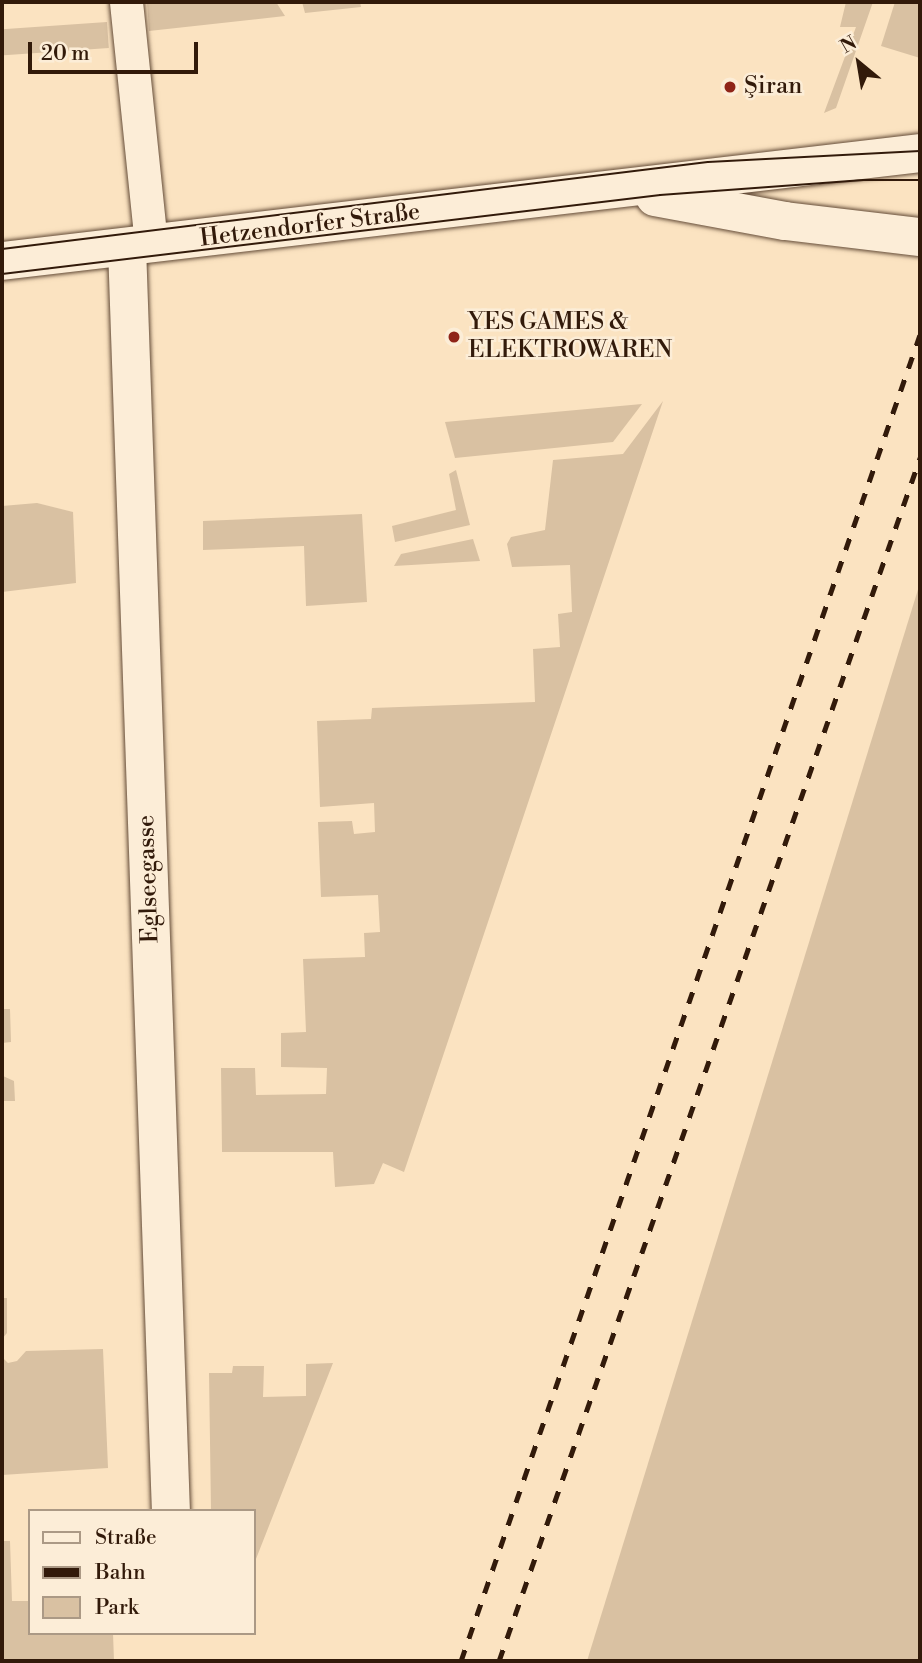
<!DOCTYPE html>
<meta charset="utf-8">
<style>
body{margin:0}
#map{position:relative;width:922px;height:1663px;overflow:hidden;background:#fbe3c1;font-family:"Libre Bodoni",serif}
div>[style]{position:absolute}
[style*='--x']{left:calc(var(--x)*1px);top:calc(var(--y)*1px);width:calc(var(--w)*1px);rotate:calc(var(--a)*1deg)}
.green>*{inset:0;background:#d9c1a2;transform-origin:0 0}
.roads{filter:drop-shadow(0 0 2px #644c38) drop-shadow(0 0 2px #644c38)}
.service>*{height:33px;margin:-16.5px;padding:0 16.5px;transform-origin:16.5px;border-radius:16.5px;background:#fcedd7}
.minor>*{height:38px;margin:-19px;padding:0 19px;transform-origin:19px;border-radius:19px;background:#fcedd7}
.secondary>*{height:38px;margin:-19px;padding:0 19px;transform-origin:19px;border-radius:19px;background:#fcedd7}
.tram>*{height:2px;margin:-1px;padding:0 1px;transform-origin:1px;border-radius:1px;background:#321a0a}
.rail>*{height:5px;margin-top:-2.5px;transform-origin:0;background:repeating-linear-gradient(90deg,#321a0a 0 12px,transparent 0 24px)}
.dots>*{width:19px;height:19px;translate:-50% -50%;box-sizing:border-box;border:4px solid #fcedd7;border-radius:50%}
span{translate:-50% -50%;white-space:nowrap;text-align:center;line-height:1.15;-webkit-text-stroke:5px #fcedd7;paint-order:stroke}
.poi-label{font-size:24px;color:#321a0a}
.left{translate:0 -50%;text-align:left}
.street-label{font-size:24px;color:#321a0a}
.frame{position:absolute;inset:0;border:4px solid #321a0a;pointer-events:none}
.legend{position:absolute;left:28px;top:1509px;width:228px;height:126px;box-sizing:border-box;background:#fcedd7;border:2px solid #ab9985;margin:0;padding:9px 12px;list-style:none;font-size:21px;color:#321a0a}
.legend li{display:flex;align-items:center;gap:14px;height:35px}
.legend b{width:35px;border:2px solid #ab9985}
.north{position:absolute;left:824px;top:28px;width:70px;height:70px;-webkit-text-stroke:5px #fcedd7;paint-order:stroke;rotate:330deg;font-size:19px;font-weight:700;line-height:28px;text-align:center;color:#321a0a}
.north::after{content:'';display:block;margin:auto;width:24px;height:32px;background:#321a0a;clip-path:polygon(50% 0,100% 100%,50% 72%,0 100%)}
.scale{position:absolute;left:28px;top:42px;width:170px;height:32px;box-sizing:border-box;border:4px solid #321a0a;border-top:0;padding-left:9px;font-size:21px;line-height:24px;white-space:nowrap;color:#321a0a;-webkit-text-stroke:5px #fcedd7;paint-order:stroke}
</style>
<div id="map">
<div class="green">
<i style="clip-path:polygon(147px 2px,276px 2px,285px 16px,149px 31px)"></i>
<i style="clip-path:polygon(302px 2px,360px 2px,361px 7px,305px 13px)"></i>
<i style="clip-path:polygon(846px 2px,873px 2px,836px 108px,824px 113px,856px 27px,840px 27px)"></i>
<i style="clip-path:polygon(895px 2px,920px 2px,920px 58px,881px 46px)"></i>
<i style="left:107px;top:22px;width:26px;height:105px;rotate:86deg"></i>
<i style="clip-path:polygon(663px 401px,404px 1172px,383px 1163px,374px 1184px,335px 1187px,333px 1152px,222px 1152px,221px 1068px,255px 1068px,256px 1095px,326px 1094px,327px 1068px,281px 1067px,281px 1033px,306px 1032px,303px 959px,365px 957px,364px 933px,380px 932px,378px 895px,321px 897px,318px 822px,352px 821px,354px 834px,375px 832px,374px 803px,320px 807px,317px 721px,371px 719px,372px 708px,535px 702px,533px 649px,560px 647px,558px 614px,572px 612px,570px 565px,512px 567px,507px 544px,511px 537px,545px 530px,553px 460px,623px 454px)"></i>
<i style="clip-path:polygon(642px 404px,613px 442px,455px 458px,445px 422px)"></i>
<i style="clip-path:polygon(456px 470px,470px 525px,395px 542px,392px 526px,456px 510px,449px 474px)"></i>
<i style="clip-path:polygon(37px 503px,73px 512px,76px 583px,2px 592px,2px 506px)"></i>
<i style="clip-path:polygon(362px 514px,367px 602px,306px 606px,304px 546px,203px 550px,203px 521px)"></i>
<i style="clip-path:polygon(473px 539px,480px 561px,394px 566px,401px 554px)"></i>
<i style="clip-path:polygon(920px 583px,920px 1661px,587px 1661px)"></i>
<i style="clip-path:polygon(2px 1009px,10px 1009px,11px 1042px,2px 1043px,3px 1076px,14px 1081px,15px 1101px,2px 1101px)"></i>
<i style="clip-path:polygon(2px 1298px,7px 1298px,7px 1333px,2px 1339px)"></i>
<i style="clip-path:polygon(103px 1349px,108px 1468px,2px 1475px,2px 1357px,8px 1363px,17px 1361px,26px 1351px)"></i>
<i style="clip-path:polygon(333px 1363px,254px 1564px,254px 1511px,211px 1511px,209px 1373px,232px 1373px,233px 1366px,264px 1366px,263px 1397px,306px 1396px,306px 1364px)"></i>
<i style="clip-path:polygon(2px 1541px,10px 1541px,12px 1601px,30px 1601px,30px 1633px,113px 1633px,114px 1661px,2px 1661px)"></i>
</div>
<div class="roads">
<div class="service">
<i style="--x:126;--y:2;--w:244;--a:84.1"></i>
</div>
<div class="minor">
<i style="--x:127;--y:247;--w:1265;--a:88.01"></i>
</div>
<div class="secondary">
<i style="--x:655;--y:197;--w:132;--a:10.5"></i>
<i style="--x:785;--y:221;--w:136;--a:6.8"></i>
<i style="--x:2;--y:261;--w:924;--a:-6.71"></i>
</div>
</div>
<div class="tram">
<i style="--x:2;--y:249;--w:711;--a:-7.03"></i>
<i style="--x:708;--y:162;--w:212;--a:-3"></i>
<i style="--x:2;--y:274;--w:663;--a:-6.85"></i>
<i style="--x:660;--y:195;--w:204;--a:-4.2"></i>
<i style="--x:863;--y:180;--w:57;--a:0"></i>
</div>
<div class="rail">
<i style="--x:461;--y:1661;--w:1403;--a:-70.91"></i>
<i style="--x:499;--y:1661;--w:1275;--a:-70.71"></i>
</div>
<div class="dots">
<i style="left:730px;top:87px;background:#8f2418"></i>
<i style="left:454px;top:337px;background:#8f2418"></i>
</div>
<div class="poi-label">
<span class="left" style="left:744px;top:87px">Şiran</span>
<span class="left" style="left:468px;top:337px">YES GAMES &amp;<br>ELEKTROWAREN</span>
</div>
<div class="street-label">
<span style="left:310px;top:226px;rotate:-7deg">Hetzendorfer Straße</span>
<span style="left:149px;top:879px;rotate:-92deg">Eglseegasse</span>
</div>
<div class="frame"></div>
<ul class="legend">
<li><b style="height:9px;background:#fcedd7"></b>Straße</li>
<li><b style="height:9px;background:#321a0a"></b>Bahn</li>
<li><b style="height:19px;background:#d9c1a2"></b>Park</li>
</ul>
<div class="north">N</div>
<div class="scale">20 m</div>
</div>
